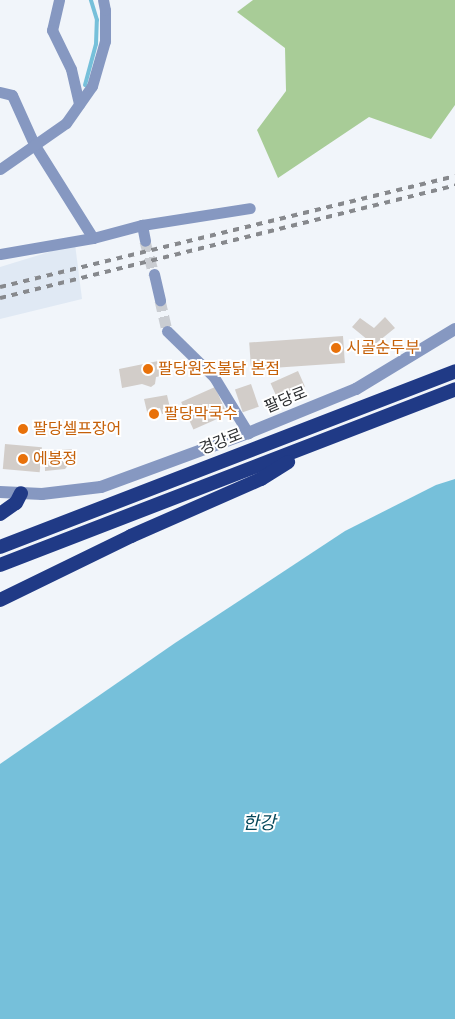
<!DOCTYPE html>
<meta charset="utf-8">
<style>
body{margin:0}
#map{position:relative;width:455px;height:1019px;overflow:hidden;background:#f1f5fa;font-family:Arial,"Noto Sans KR",sans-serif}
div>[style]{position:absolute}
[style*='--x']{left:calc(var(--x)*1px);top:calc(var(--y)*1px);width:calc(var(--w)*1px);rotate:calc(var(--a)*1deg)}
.built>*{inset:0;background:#e0e9f4}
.forest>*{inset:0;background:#a8cc97}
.water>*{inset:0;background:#76c0da}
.stream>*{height:4px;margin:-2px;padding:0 2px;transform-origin:2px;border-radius:2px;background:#76c0da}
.building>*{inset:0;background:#d2cdc9;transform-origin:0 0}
.minor-tunnel>*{height:11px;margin-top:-5.5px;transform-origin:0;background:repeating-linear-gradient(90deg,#cacdd2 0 11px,transparent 0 16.5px)}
.minor>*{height:11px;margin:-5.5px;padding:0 5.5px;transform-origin:5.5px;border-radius:5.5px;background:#8698c1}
.tertiary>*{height:12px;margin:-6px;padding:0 6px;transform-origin:6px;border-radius:6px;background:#8698c1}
.trunk>*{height:14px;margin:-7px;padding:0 7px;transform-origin:7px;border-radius:7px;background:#203a86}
.rail>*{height:4px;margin-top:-2px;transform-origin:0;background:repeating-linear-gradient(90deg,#87898d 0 6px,transparent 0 12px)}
.dots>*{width:14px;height:14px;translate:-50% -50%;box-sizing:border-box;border:2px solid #fff;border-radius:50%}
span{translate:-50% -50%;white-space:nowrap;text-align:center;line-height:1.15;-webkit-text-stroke:4px #fff;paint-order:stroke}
.food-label{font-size:16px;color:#c56008}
.left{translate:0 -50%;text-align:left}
.street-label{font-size:16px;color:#2d2f31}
.water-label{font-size:18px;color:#04475a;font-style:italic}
</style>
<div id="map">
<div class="built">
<i style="clip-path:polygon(75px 244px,82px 299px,0 319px,0 267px)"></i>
</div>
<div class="forest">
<i style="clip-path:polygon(253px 0,455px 0,455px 105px,431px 139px,369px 117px,278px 178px,257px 130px,286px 91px,285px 48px,237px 12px)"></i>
</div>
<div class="water">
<i style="clip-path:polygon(455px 479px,455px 1019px,0 1019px,0 764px,175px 643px,345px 531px,436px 485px)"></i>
</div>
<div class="stream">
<i style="--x:85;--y:85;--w:42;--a:-75"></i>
<i style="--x:96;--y:44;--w:24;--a:-88"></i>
<i style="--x:97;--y:20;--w:21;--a:-107"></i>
</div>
<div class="building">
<i style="clip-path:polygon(385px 317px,395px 328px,374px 345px,352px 327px,360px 318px,374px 328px)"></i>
<i style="left:343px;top:336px;width:27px;height:94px;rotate:86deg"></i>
<i style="clip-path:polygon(163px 360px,166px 375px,156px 377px,155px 384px,151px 387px,142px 384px,122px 388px,119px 369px)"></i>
<i style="left:298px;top:371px;width:17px;height:30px;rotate:66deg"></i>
<i style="left:251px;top:384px;width:24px;height:17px;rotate:71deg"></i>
<i style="left:215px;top:387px;width:30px;height:37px;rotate:66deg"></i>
<i style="clip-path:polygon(167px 395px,171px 412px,162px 414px,160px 408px,155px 409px,156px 415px,148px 416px,144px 399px)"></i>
<i style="left:5px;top:444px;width:37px;height:25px;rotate:5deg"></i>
<i style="clip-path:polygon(72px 449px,71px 462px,65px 469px,45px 471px,45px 451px)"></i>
</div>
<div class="minor-tunnel">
<i style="--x:145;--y:241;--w:34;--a:75"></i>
<i style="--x:160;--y:300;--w:32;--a:77"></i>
</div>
<div class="minor">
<i style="--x:59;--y:0;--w:31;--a:103"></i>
<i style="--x:52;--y:30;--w:43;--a:64"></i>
<i style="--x:71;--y:69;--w:36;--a:77"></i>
<i style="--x:0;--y:92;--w:12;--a:14"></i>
<i style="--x:12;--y:95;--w:54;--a:65.8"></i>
<i style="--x:34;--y:144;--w:111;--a:57.9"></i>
<i style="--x:0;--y:169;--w:80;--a:-34.9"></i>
<i style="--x:66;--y:123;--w:45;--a:-54.9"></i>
<i style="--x:92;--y:86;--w:47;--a:-73.9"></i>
<i style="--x:105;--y:41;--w:31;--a:-90"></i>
<i style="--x:105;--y:10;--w:10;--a:-101"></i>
<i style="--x:142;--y:225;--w:16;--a:79"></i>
<i style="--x:0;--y:254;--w:94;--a:-9.8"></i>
<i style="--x:93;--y:238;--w:51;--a:-14.9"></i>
<i style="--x:142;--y:225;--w:109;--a:-8.9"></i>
<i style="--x:154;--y:274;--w:27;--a:77"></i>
<i style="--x:167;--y:331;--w:66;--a:44.4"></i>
<i style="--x:214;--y:377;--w:66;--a:58.7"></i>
</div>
<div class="tertiary">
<i style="--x:0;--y:492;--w:42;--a:2.7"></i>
<i style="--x:42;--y:494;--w:59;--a:-6.8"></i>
<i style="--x:101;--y:487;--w:157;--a:-20.2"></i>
<i style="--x:248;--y:433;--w:117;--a:-22.2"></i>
<i style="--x:356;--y:389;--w:116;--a:-31.2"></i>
</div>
<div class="trunk">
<i style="--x:0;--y:514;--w:19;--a:-35"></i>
<i style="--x:16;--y:503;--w:11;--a:-63"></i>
<i style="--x:0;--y:547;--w:488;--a:-21.1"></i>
<i style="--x:0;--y:565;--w:488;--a:-21.1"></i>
<i style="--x:0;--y:600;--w:146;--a:-26"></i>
<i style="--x:131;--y:536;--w:142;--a:-23.7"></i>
<i style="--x:261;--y:479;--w:32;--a:-32"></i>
</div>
<div class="rail">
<i style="--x:0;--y:287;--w:468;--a:-13.7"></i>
<i style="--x:0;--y:298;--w:469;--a:-13.9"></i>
</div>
<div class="dots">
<i style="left:336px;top:348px;background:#e8710a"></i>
<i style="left:148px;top:369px;background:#e8710a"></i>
<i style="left:154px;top:414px;background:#e8710a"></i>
<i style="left:23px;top:429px;background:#e8710a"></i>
<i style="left:23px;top:459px;background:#e8710a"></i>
</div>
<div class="food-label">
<span class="left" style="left:346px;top:348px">시골순두부</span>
<span class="left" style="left:158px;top:369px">팔당원조불닭 본점</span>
<span class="left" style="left:164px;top:414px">팔당막국수</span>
<span class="left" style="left:33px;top:429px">팔당셀프장어</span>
<span class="left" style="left:33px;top:459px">에봉정</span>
</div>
<div class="street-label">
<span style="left:286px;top:400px;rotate:-22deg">팔당로</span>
<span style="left:221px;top:442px;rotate:-21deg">경강로</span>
</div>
<div class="water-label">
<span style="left:259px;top:823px">한강</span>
</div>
</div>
